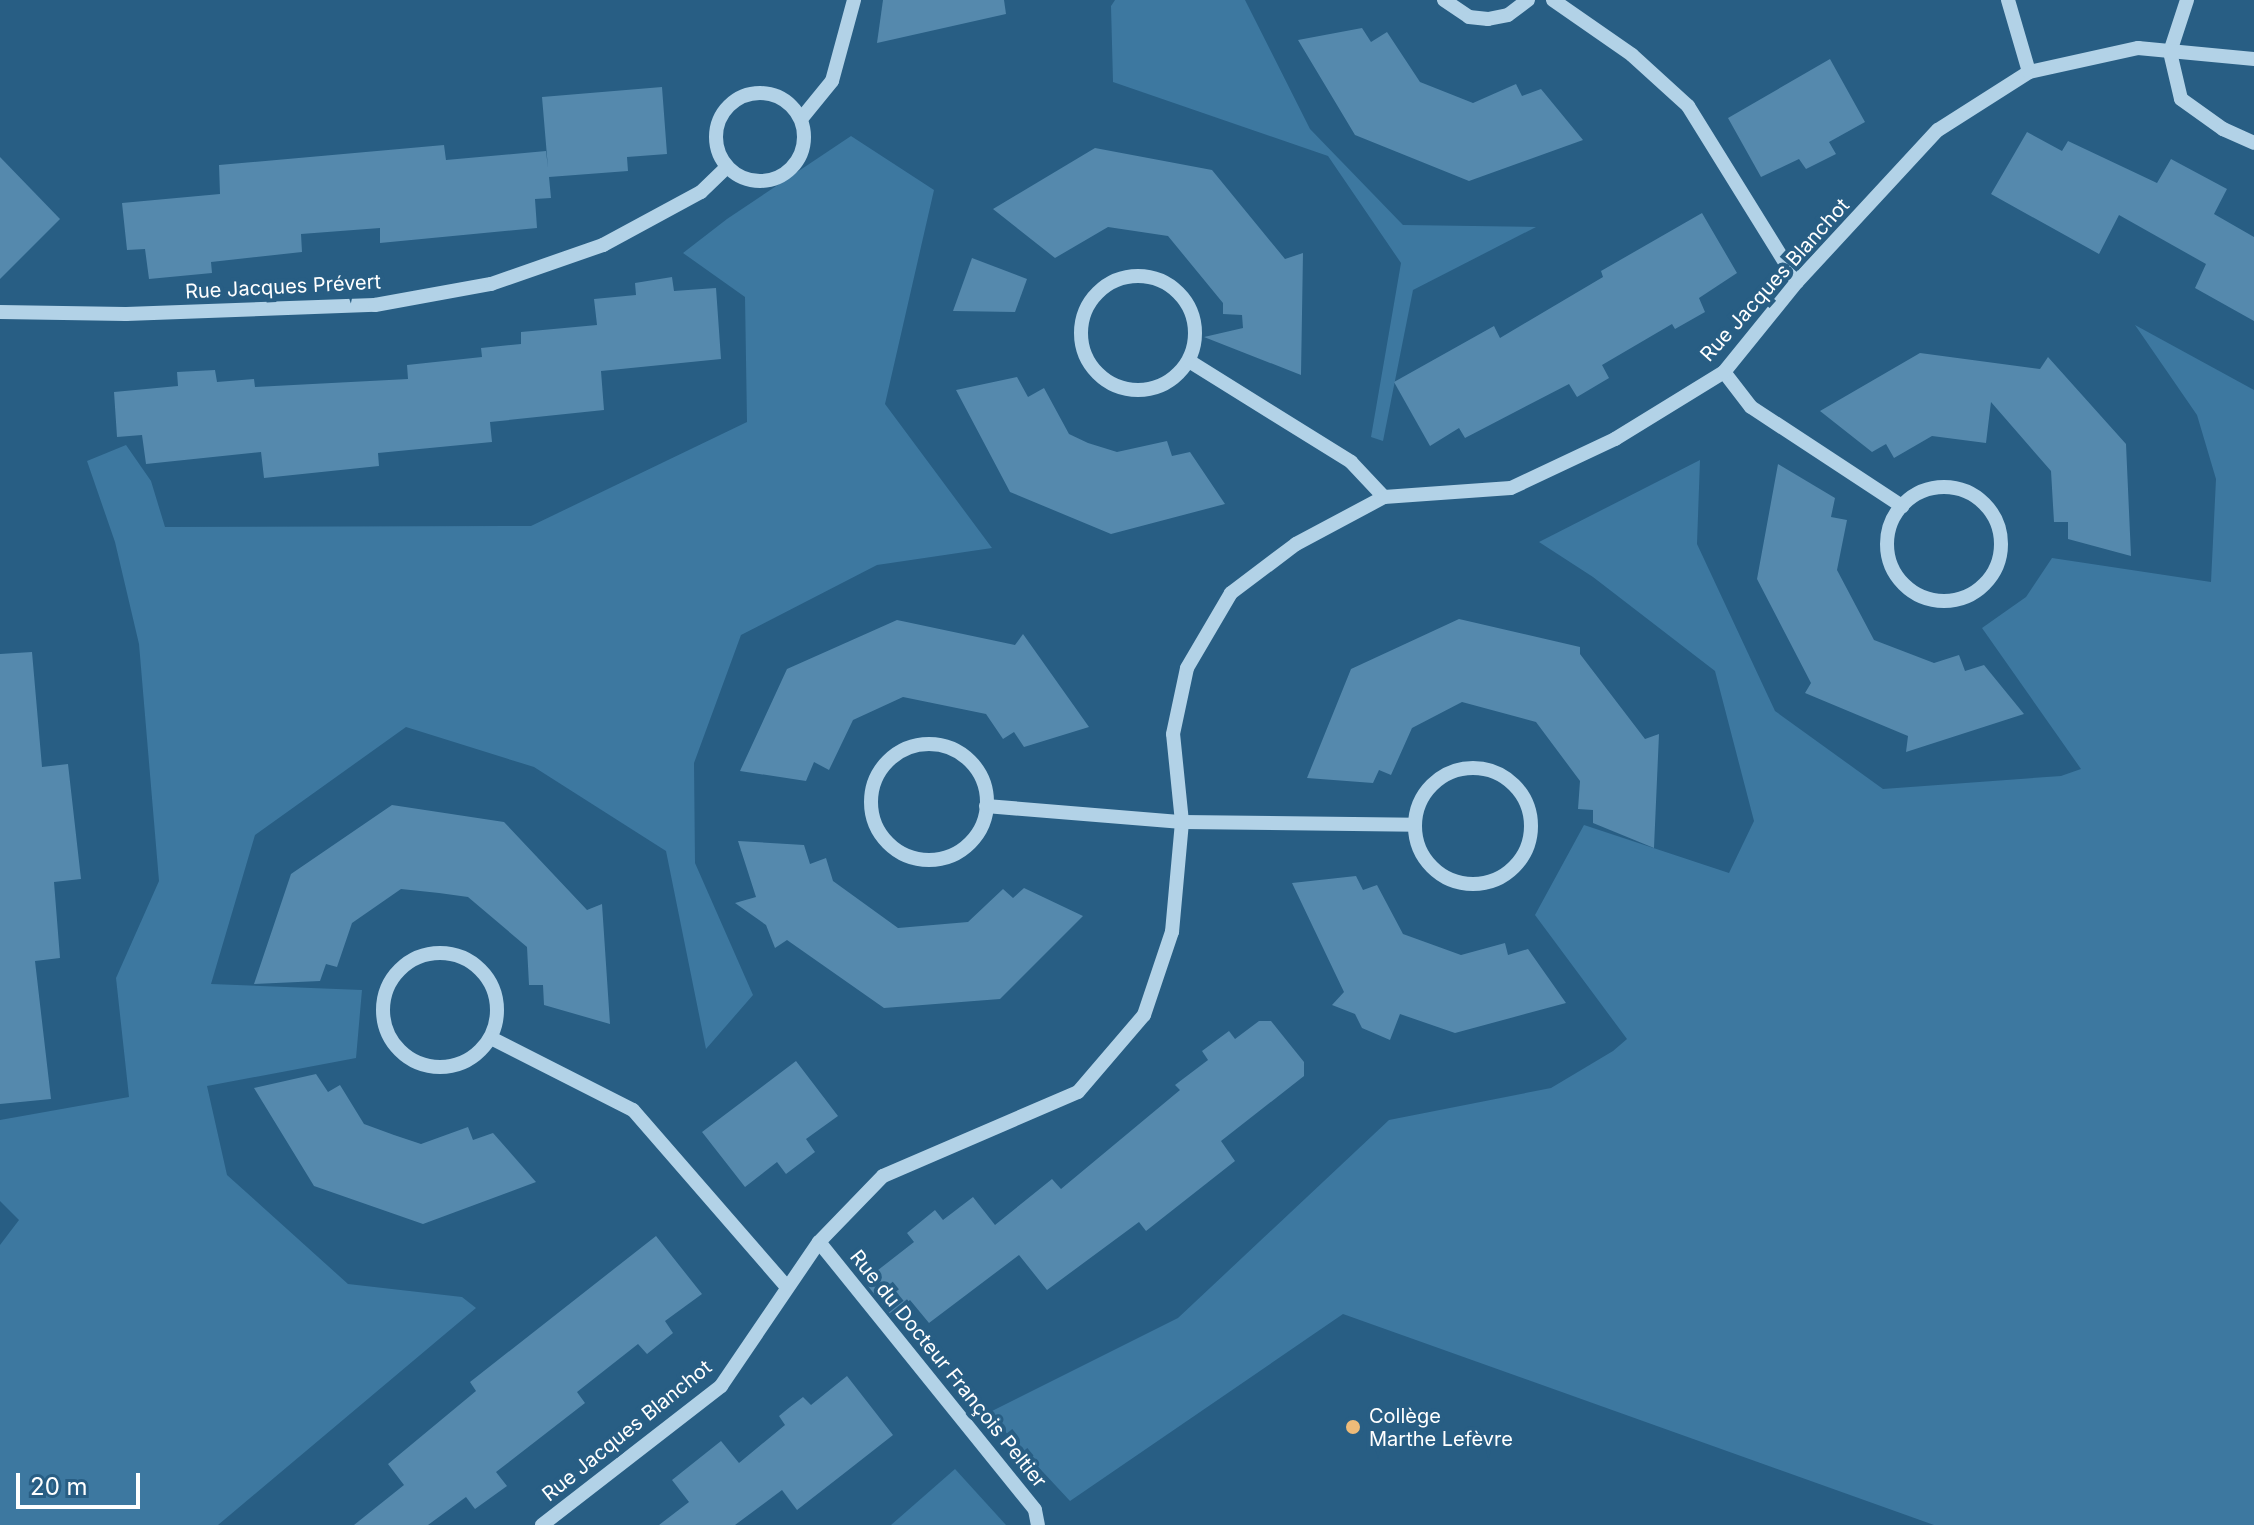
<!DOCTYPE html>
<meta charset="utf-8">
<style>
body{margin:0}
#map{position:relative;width:2254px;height:1525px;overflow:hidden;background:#285e84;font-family:Inter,sans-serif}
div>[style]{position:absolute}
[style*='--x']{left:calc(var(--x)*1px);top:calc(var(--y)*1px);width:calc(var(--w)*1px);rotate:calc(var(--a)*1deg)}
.green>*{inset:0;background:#3d78a0}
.building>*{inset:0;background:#5589ad}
.minor>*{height:14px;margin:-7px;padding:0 7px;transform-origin:7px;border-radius:7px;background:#b2d2e7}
.minor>.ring{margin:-7px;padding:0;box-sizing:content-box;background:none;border:14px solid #b2d2e7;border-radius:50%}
.dots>*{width:22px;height:22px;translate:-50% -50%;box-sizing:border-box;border:4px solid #285e84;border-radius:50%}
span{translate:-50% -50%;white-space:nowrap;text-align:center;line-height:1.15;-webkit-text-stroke:8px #285e84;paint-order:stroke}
.street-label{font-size:20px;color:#fff}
.poi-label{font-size:20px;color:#fff}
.left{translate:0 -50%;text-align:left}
.scale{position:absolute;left:16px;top:1473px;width:124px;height:36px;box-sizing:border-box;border:4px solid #fff;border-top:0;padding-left:10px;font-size:24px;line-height:28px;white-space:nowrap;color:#fff;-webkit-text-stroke:6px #285e84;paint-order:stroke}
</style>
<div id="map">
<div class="green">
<i style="clip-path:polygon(1115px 0,1245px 0,1310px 129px,1403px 225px,1536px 227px,1413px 290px,1383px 441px,1371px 437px,1401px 263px,1328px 156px,1113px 82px,1111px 6px)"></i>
<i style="clip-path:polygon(851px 136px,934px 190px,885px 404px,992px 548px,877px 565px,741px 635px,694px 763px,695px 863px,753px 995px,706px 1049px,666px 851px,534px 767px,406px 727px,255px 835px,211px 984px,362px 990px,356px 1058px,207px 1086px,227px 1175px,348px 1284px,462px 1297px,476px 1308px,218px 1525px,0 1525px,0 1245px,19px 1220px,0 1201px,0 1120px,129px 1097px,116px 978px,159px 881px,139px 644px,115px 542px,87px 461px,126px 445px,151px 481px,165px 527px,531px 526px,747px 422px,745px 297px,683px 253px,727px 219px)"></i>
<i style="clip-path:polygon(2135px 325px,2254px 390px,2254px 1525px,1934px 1525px,1343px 1314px,1070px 1501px,988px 1413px,1178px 1318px,1389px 1120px,1551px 1088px,1613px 1051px,1627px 1039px,1535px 915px,1584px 825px,1729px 873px,1754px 821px,1715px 671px,1593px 577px,1539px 542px,1700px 460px,1697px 544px,1775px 711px,1883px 789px,2061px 776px,2081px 769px,1982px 628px,2026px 597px,2052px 558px,2211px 582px,2216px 479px,2197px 415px)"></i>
<i style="clip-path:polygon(955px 1469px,1006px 1525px,891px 1525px)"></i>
</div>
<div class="building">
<i style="clip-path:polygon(883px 0,1004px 0,1006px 14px,877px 43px)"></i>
<i style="clip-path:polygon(1362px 28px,1371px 42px,1387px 32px,1420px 82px,1473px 103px,1516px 84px,1522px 96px,1541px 89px,1583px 140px,1469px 181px,1355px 135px,1298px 40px)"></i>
<i style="clip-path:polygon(1830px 59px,1865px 122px,1829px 142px,1836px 154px,1806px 169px,1799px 159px,1761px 177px,1728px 118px)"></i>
<i style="clip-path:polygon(662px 87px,667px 154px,627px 157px,628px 171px,549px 177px,551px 198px,535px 199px,537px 228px,380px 243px,380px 228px,301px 234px,302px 252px,211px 262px,212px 273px,149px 279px,145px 249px,127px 250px,122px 203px,220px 194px,219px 165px,444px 145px,446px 160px,546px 151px,548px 168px,542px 97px)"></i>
<i style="clip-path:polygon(2027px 132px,2062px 151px,2068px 141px,2157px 183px,2171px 159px,2227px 189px,2214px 214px,2254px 237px,2254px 321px,2195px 288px,2206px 264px,2119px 215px,2099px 254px,1991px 194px)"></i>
<i style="clip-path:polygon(1095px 148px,1212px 170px,1285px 259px,1303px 253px,1301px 375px,1204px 337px,1243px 328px,1242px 315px,1223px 314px,1223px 303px,1168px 236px,1108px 227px,1055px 258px,993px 209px)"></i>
<i style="clip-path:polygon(0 157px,60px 219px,0 279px)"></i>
<i style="clip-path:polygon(1702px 213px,1737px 273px,1699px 298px,1705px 312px,1675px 329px,1672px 324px,1602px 365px,1609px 378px,1577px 397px,1569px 384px,1465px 438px,1459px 428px,1430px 446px,1394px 382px,1494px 326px,1500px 338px,1603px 277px,1601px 271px)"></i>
<i style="clip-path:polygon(972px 258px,1027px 279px,1015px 312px,953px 311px)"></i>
<i style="clip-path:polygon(672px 277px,674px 291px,716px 288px,721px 359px,601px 371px,604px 410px,490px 422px,492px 442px,378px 453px,379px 466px,264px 478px,261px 452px,146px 464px,142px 435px,117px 437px,114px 392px,178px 386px,177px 372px,215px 370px,217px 382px,254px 379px,255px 387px,408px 379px,407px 365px,482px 357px,481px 348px,521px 344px,521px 332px,597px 325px,594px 299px,636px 295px,635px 283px)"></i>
<i style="clip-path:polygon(1920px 353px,2040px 369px,2048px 357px,2126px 444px,2131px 556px,2068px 539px,2068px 522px,2054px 522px,2051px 471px,1991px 402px,1986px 443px,1932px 436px,1894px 458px,1886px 444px,1872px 452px,1820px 411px)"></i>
<i style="clip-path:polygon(1017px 377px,1028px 397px,1044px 388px,1069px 434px,1088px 443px,1117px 452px,1167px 441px,1172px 456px,1190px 452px,1225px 504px,1111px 534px,1010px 492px,956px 390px)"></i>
<i style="clip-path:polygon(1778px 464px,1835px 498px,1831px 517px,1847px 520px,1837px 570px,1874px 640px,1934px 663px,1959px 655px,1965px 671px,1984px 665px,2024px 714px,1906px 752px,1908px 736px,1805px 693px,1811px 683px,1757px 579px)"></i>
<i style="clip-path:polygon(1459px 619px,1580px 647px,1580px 654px,1645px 739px,1659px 734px,1654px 848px,1593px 823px,1593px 810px,1578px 809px,1580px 781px,1536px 722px,1462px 702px,1412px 728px,1391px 775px,1379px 770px,1373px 783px,1307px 778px,1351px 669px)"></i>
<i style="clip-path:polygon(897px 620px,1015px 645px,1023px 634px,1089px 727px,1024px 747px,1014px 732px,1003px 739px,986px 714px,903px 697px,853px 720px,829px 770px,814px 762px,806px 781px,740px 771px,787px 669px)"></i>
<i style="clip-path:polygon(32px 652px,42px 767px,68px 764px,81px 879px,54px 882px,60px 958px,35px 961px,51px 1099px,0 1104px,0 654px)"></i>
<i style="clip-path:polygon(392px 805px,504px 822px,587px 910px,602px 904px,610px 1024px,544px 1005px,543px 985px,529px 985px,527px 947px,468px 897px,439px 893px,401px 889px,352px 923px,337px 967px,326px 964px,320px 981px,254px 984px,291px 874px)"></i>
<i style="clip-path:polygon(738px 841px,804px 845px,810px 864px,826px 858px,833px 881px,898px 928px,968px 922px,1003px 889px,1013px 898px,1024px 888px,1083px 916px,1000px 999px,884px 1008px,787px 940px,775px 948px,766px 925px,735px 903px,756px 897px)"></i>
<i style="clip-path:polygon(1356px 876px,1363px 890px,1377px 885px,1403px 934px,1461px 955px,1505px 943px,1508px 955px,1528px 949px,1566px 1003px,1455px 1033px,1400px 1014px,1390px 1040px,1362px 1028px,1355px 1014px,1332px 1005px,1344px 992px,1292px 883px)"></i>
<i style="clip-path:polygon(1259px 1021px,1271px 1021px,1304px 1062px,1304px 1076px,1221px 1141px,1235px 1161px,1146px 1231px,1139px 1222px,1047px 1290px,1019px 1255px,929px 1323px,910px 1300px,891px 1315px,864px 1281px,914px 1242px,907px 1233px,935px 1210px,943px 1220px,973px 1197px,995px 1225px,1052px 1179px,1061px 1189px,1180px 1090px,1175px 1085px,1208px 1060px,1202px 1051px,1229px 1031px,1235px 1039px)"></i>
<i style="clip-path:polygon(796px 1061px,838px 1116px,806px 1139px,815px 1152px,786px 1174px,777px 1162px,745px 1187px,702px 1132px)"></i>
<i style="clip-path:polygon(316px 1074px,328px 1092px,340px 1085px,364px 1124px,394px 1135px,421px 1144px,468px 1127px,473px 1140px,493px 1133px,536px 1182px,423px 1224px,314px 1186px,254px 1088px)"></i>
<i style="clip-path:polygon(656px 1236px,702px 1294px,665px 1321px,673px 1333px,647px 1354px,638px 1344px,577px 1392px,585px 1403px,496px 1472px,507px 1486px,475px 1509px,466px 1497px,428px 1525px,354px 1525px,404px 1485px,388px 1464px,476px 1391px,470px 1382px)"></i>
<i style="clip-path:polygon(847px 1376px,893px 1435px,842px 1475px,797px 1510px,782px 1490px,735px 1525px,659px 1525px,689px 1502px,672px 1480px,721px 1441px,739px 1463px,785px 1425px,779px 1416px,790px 1407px,803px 1397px,811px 1405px)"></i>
</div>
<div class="minor">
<i style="--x:1444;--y:0;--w:30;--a:34"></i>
<i style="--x:1469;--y:17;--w:19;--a:6"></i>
<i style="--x:1488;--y:19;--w:20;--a:-11"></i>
<i style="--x:1508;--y:15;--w:25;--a:-37"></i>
<i style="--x:1553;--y:0;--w:96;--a:34.8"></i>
<i style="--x:1632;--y:55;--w:76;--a:42.3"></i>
<i style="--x:1688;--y:106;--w:207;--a:58.2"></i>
<i style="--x:2008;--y:0;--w:75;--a:73.7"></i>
<i style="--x:2187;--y:0;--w:55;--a:108.1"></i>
<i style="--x:2170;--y:52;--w:48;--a:76.8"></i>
<i style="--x:2181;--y:99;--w:52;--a:35.5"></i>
<i style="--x:2223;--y:129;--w:34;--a:24"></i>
<i class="ring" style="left:716px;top:93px;width:74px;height:74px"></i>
<i style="--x:801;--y:119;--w:49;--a:-50.8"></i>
<i style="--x:832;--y:81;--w:84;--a:-74.8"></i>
<i class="ring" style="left:1081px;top:276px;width:100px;height:100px"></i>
<i style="--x:0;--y:312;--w:126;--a:0.9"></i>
<i style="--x:126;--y:314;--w:249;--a:-2.1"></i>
<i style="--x:375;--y:305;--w:118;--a:-10.3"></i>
<i style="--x:491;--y:284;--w:119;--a:-19.2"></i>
<i style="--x:603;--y:245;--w:111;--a:-28.4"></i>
<i style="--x:701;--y:192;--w:36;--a:-44"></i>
<i style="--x:1189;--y:361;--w:191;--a:31.9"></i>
<i style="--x:1351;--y:462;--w:48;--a:46.7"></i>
<i style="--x:1724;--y:372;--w:44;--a:52.4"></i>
<i style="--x:1751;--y:407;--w:181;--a:33.3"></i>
<i class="ring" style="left:1887px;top:487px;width:100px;height:100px"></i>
<i class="ring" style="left:871px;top:744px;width:102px;height:102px"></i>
<i class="ring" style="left:1415px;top:768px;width:102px;height:102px"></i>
<i style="--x:986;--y:806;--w:197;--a:4.7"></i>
<i style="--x:1182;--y:822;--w:233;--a:0.7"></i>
<i class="ring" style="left:383px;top:953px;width:100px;height:100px"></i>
<i style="--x:491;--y:1038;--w:159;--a:26.9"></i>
<i style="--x:633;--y:1110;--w:235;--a:49"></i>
<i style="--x:819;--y:1242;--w:344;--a:51.1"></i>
<i style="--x:1035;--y:1510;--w:15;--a:79"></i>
<i style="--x:542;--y:1525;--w:227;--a:-37.8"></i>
<i style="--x:721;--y:1386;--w:174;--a:-55.8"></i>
<i style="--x:819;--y:1242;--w:92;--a:-45.9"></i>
<i style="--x:883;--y:1176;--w:212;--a:-23.3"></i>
<i style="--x:1078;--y:1092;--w:101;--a:-49.4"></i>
<i style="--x:1144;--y:1015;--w:88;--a:-71.4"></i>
<i style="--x:1172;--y:932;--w:110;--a:-84.8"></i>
<i style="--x:1182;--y:822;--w:88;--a:-95.8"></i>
<i style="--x:1173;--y:734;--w:67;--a:-78"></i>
<i style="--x:1187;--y:668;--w:87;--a:-59.6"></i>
<i style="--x:1231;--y:593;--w:81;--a:-37"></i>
<i style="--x:1296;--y:544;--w:100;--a:-28.1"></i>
<i style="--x:1384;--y:497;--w:127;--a:-4.1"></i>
<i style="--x:1511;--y:488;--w:115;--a:-25.2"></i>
<i style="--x:1615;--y:439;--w:128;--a:-31.6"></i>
<i style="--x:1724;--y:372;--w:116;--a:-51"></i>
<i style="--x:1797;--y:282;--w:207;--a:-47.2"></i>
<i style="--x:1938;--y:130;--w:108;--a:-32.5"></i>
<i style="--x:2029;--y:72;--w:112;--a:-12.4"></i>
<i style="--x:2138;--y:48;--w:117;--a:5.4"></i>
</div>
<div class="dots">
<i style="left:1353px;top:1427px;background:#eebb79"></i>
</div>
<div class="street-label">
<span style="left:1775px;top:280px;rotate:-48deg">Rue Jacques Blanchot</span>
<span style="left:283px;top:287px;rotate:-3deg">Rue Jacques Prévert</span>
<span style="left:948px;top:1369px;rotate:51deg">Rue du Docteur François Peltier</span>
<span style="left:627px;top:1431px;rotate:-39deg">Rue Jacques Blanchot</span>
</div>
<div class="poi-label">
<span class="left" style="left:1369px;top:1428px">Collège<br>Marthe Lefèvre</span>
</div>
<div class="scale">20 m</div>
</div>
